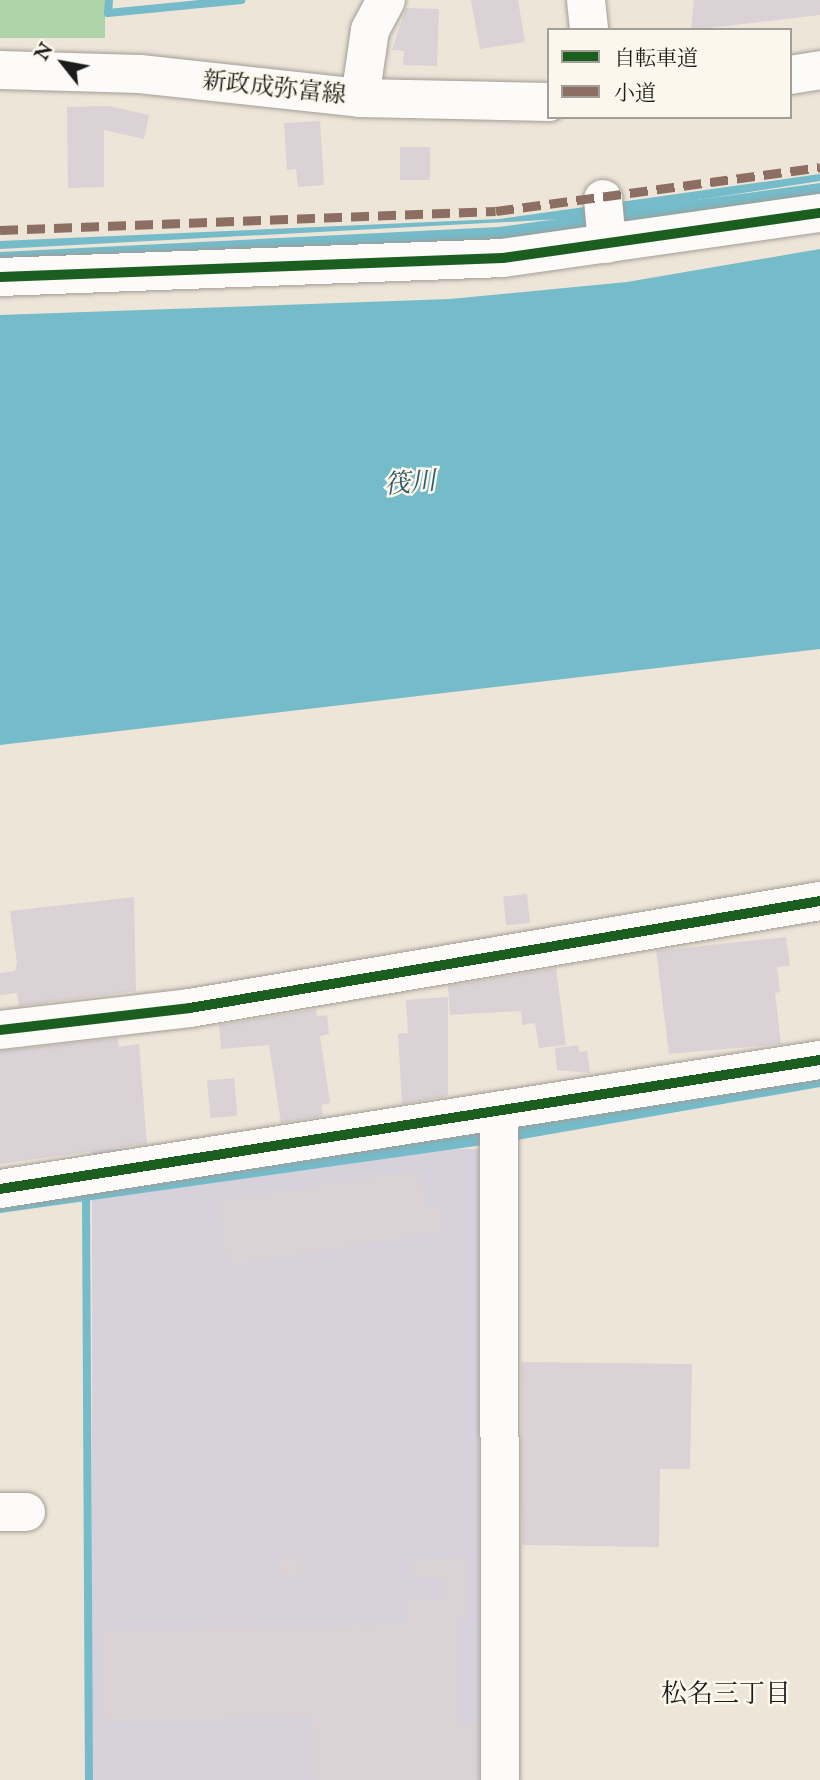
<!DOCTYPE html>
<meta charset="utf-8">
<style>
body{margin:0}
#map{position:relative;width:820px;height:1780px;overflow:hidden;background:#ede5d8;font-family:"IM FELL English","Noto Serif JP",serif}
div>[style]{position:absolute}
[style*='--x']{left:calc(var(--x)*1px);top:calc(var(--y)*1px);width:calc(var(--w)*1px);rotate:calc(var(--a)*1deg)}
.industrial>*{inset:0;background:#d6d1da;transform-origin:0 0}
.green>*{inset:0;background:#afd4a9;transform-origin:0 0}
.water>*{inset:0;background:#75bbc9}
.stream>*{height:8px;margin:-4px;padding:0 4px;transform-origin:4px;border-radius:4px;background:#75bbc9}
.building>*{inset:0;background:#dbd2d5;transform-origin:0 0}
.roads{filter:drop-shadow(0 0 2px #a29d95) drop-shadow(0 0 2px #a29d95)}
.minor>*{height:38px;margin:-19px;padding:0 19px;transform-origin:19px;border-radius:19px;background:#fcfbf9}
.major>*{height:38px;margin:-19px;padding:0 19px;transform-origin:19px;border-radius:19px;background:#fcfbf9}
.quiet>*{height:9px;margin-top:-4.5px;transform-origin:0;background:repeating-linear-gradient(90deg,#8d6e63 0 18px,transparent 0 27px)}
.cycleway>*{height:10px;margin:-5px;padding:0 5px;transform-origin:5px;border-radius:5px;background:#1b5e20}
span{translate:-50% -50%;white-space:nowrap;text-align:center;line-height:1.15;-webkit-text-stroke:5px #fbf7ec;paint-order:stroke}
.street-label{font-size:24px;color:#1c1c1c}
.water-label{font-size:26px;color:#2d5b67;font-style:italic}
.neighbourhood-label{font-size:26px;color:#1c1c1c}
.legend{position:absolute;left:547px;top:28px;width:245px;height:91px;box-sizing:border-box;background:#fbf7ec;border:2px solid #a29f99;margin:0;padding:9px 12px;list-style:none;font-size:21px;color:#1c1c1c}
.legend li{display:flex;align-items:center;gap:14px;height:35px}
.legend b{width:35px;border:2px solid #a29f99}
.north{position:absolute;left:28px;top:28px;width:70px;height:70px;-webkit-text-stroke:5px #fbf7ec;paint-order:stroke;rotate:301deg;font-size:19px;font-weight:700;line-height:28px;text-align:center;color:#1c1c1c}
.north::after{content:'';display:block;margin:auto;width:24px;height:32px;background:#1c1c1c;clip-path:polygon(50% 0,100% 100%,50% 72%,0 100%)}
</style>
<div id="map">
<div class="industrial">
<i style="left:479px;top:1149px;width:631px;height:387px;rotate:90deg"></i>
</div>
<div class="green">
<i style="left:0;top:0;width:105px;height:38px"></i>
</div>
<div class="water">
<i style="clip-path:polygon(820px 174px,820px 181px,581px 218px,0 249px,0 241px,499px 219px)"></i>
<i style="clip-path:polygon(820px 183px,820px 198px,497px 245px,0 265px,0 252px,499px 227px)"></i>
<i style="clip-path:polygon(820px 249px,820px 649px,0 745px,0 315px,450px 299px,627px 282px)"></i>
<i style="clip-path:polygon(820px 1076px,820px 1087px,511px 1141px,0 1213px,0 1203px)"></i>
</div>
<div class="stream">
<i style="--x:109;--y:0;--w:13;--a:94"></i>
<i style="--x:108;--y:13;--w:134;--a:-5.6"></i>
<i style="--x:86;--y:1197;--w:583;--a:89.71"></i>
</div>
<div class="building">
<i style="clip-path:polygon(471px 0,518px 0,525px 42px,480px 49px)"></i>
<i style="clip-path:polygon(694px 0,820px 0,820px 15px,691px 30px)"></i>
<i style="clip-path:polygon(406px 8px,439px 9px,437px 66px,403px 65px,404px 51px,392px 50px)"></i>
<i style="clip-path:polygon(109px 106px,149px 115px,144px 139px,104px 130px,104px 187px,68px 188px,67px 107px)"></i>
<i style="clip-path:polygon(320px 121px,324px 185px,298px 187px,296px 169px,287px 170px,284px 123px)"></i>
<i style="left:400px;top:147px;width:30px;height:33px"></i>
<i style="left:527px;top:894px;width:29px;height:24px;rotate:84deg"></i>
<i style="clip-path:polygon(134px 897px,136px 991px,19px 1006px,17px 993px,0 995px,0 973px,15px 971px,17px 963px,10px 911px)"></i>
<i style="clip-path:polygon(786px 937px,790px 966px,777px 967px,780px 992px,775px 993px,781px 1044px,669px 1054px,656px 951px)"></i>
<i style="clip-path:polygon(556px 968px,566px 1045px,539px 1048px,535px 1023px,522px 1025px,521px 1011px,450px 1015px,448px 986px)"></i>
<i style="clip-path:polygon(448px 997px,448px 1096px,402px 1104px,398px 1034px,408px 1033px,406px 1000px)"></i>
<i style="clip-path:polygon(316px 1009px,317px 1016px,327px 1015px,329px 1034px,320px 1036px,330px 1103px,321px 1105px,323px 1116px,281px 1123px,269px 1045px,221px 1049px,219px 1025px)"></i>
<i style="clip-path:polygon(118px 1038px,119px 1047px,139px 1044px,147px 1144px,0 1164px,0 1051px)"></i>
<i style="clip-path:polygon(578px 1045px,579px 1052px,587px 1051px,590px 1073px,557px 1070px,555px 1048px)"></i>
<i style="left:234px;top:1078px;width:38px;height:27px;rotate:85deg"></i>
<i style="clip-path:polygon(420px 1170px,426px 1209px,440px 1208px,444px 1232px,228px 1265px,218px 1201px)"></i>
<i style="clip-path:polygon(521px 1362px,692px 1364px,690px 1469px,660px 1469px,659px 1547px,522px 1545px)"></i>
<i style="left:302px;top:1553px;width:22px;height:22px;rotate:87deg"></i>
<i style="clip-path:polygon(471px 1557px,468px 1619px,458px 1619px,460px 1726px,478px 1725px,478px 1780px,314px 1780px,313px 1716px,105px 1722px,103px 1631px,407px 1624px,406px 1601px,445px 1599px,443px 1578px,412px 1579px,411px 1560px)"></i>
</div>
<div class="roads">
<div class="minor">
<i style="--x:586;--y:0;--w:30;--a:84"></i>
<i style="--x:360;--y:98;--w:69;--a:-81.6"></i>
<i style="--x:370;--y:30;--w:34;--a:-62"></i>
<i style="--x:603;--y:199;--w:45;--a:84.9"></i>
<i style="--x:0;--y:277;--w:503;--a:-2.16"></i>
<i style="--x:503;--y:258;--w:320;--a:-8.1"></i>
<i style="--x:0;--y:1030;--w:191;--a:-6.6"></i>
<i style="--x:190;--y:1008;--w:639;--a:-9.64"></i>
<i style="--x:499;--y:1114;--w:666;--a:89.91"></i>
<i style="--x:0;--y:1189;--w:830;--a:-8.94"></i>
<i style="--x:0;--y:1512;--w:26;--a:0"></i>
</div>
<div class="major">
<i style="--x:0;--y:70;--w:140;--a:1.6"></i>
<i style="--x:140;--y:74;--w:221;--a:6.2"></i>
<i style="--x:360;--y:98;--w:189;--a:1.2"></i>
<i style="--x:790;--y:75;--w:30;--a:-9"></i>
</div>
</div>
<div class="quiet">
<i style="--x:0;--y:230;--w:496;--a:-2.2"></i>
<i style="--x:496;--y:211;--w:327;--a:-7.7"></i>
</div>
<div class="cycleway">
<i style="--x:0;--y:277;--w:503;--a:-2.16"></i>
<i style="--x:503;--y:258;--w:320;--a:-8.1"></i>
<i style="--x:0;--y:1030;--w:191;--a:-6.6"></i>
<i style="--x:190;--y:1008;--w:639;--a:-9.64"></i>
<i style="--x:0;--y:1189;--w:830;--a:-8.94"></i>
</div>
<div class="street-label">
<span style="left:274px;top:89px;rotate:6deg">新政成弥富線</span>
</div>
<div class="water-label">
<span style="left:410px;top:484px;rotate:-5deg">筏川</span>
</div>
<div class="neighbourhood-label">
<span style="left:726px;top:1695px">松名三丁目</span>
</div>
<ul class="legend">
<li><b style="height:9px;background:#1b5e20"></b>自転車道</li>
<li><b style="height:9px;background:#8d6e63"></b>小道</li>
</ul>
<div class="north">N</div>
</div>
